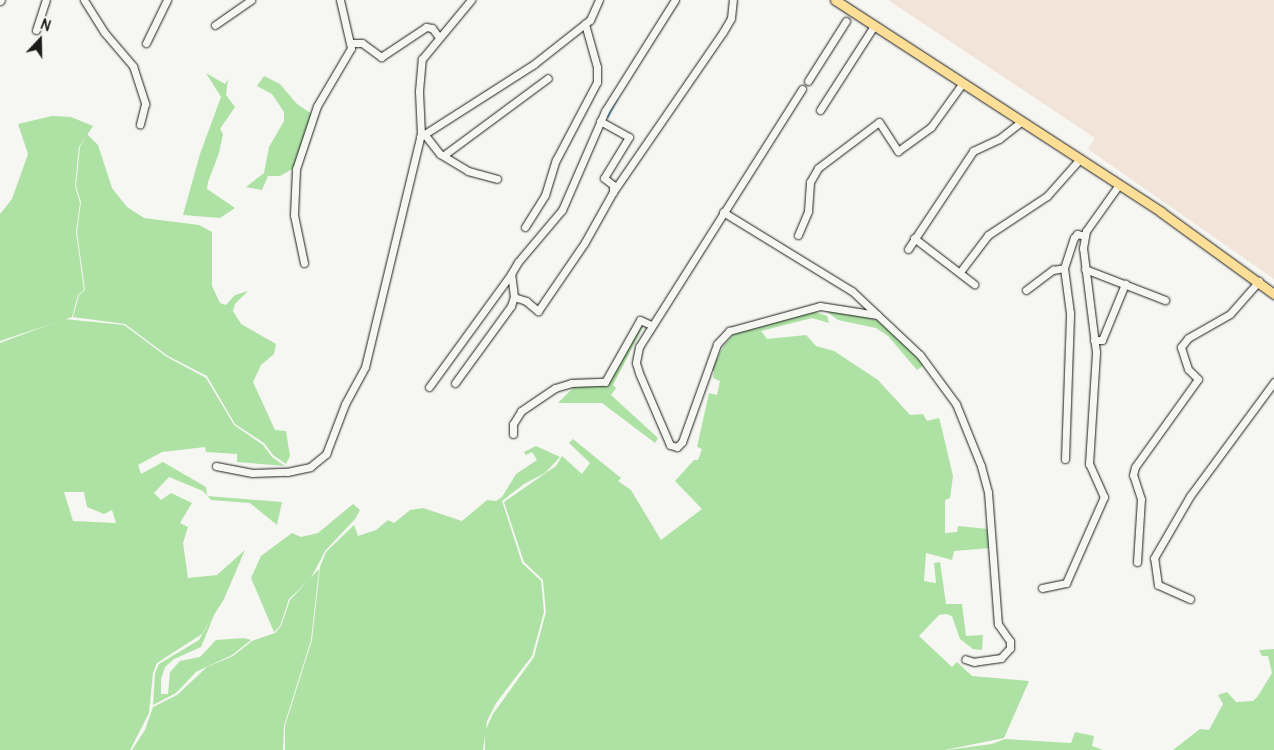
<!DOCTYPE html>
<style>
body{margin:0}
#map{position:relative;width:1274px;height:750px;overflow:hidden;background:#f6f6f2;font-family:Pangolin,sans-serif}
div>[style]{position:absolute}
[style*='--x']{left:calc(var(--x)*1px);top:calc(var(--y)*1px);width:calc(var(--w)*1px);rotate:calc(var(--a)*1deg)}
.built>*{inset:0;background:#f2e4d8}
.green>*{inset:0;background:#aee2a4}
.stream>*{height:2px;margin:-1px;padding:0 1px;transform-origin:1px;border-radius:1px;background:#84c9e5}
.roads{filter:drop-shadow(0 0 1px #1c1c1c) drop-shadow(0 0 1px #1c1c1c)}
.minor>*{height:7px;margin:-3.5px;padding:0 3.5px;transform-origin:3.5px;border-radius:3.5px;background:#f6f6f2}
.major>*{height:9px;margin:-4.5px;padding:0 4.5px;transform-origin:4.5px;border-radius:4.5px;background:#fdde96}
span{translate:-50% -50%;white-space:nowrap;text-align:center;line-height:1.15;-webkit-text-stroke:4px #f6f6f2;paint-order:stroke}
.north{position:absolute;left:15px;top:15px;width:50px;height:50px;-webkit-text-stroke:4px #f6f6f2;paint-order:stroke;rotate:21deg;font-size:14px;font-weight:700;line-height:20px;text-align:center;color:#1c1c1c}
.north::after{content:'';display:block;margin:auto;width:18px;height:22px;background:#1c1c1c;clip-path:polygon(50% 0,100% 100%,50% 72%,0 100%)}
</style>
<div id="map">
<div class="built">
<i style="clip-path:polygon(888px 0,1274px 0,1274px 279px,1088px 149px,1095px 138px)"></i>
</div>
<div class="green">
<i style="clip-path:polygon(206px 73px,225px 84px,228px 79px,226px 95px,235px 107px,220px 129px,223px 134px,219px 153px,208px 182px,207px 189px,235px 208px,220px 218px,183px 215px,200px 154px,221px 97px)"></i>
<i style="clip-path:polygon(264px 76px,280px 84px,297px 104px,312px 114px,294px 168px,280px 176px,268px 176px,262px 190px,246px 187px,264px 173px,269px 147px,284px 121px,284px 112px,272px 94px,257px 86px)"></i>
<i style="clip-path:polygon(52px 116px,71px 117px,93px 126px,79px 147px,75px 186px,80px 203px,76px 232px,84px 290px,78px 295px,72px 317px,0 341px,0 214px,12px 199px,28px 154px,18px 124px)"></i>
<i style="clip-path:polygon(87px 134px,98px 145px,112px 188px,127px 207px,144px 218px,199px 225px,212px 232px,212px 286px,220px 303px,226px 305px,235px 295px,248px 291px,235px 304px,233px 311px,241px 324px,276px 344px,274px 354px,261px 365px,253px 382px,275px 430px,286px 431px,290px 456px,286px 464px,273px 455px,264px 443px,235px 424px,207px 376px,168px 356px,125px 324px,73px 317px,79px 295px,85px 290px,77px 232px,81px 202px,76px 186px,80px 147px)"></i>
<i style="clip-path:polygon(822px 308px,882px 321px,924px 365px,917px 370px,888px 336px,876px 328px,838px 320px)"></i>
<i style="clip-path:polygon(809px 310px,827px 316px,829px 323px,812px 318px,761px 331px,767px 339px,806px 335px,816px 346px,834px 351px,878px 380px,910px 415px,923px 414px,927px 421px,939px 418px,940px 421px,953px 476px,950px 498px,945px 500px,945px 533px,957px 532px,958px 526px,989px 529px,990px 548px,954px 551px,952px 560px,926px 553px,924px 581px,936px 583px,934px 563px,940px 562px,946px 604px,962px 604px,966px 636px,983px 635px,982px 650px,973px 649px,960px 639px,952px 616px,946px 614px,939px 615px,919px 636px,952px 667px,957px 662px,972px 676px,1029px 681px,1004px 738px,945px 750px,485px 750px,485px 731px,493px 714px,534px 657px,546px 612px,543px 580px,524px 562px,504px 502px,556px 466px,562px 456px,582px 474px,590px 463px,569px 443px,573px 439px,621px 478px,618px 481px,631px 490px,661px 540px,702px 509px,675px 481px,694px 460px,698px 460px,702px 449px,697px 447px,709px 393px,717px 395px,720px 381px,713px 378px,714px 371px,711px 370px,724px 345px,736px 332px)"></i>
<i style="clip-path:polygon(evenodd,64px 319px,124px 325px,167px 357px,206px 378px,234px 425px,263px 445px,272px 457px,285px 466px,237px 462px,237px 454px,206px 452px,205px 447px,162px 452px,138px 465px,141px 474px,163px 462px,206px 487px,207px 496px,282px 502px,277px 525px,250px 503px,211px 500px,203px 491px,169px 477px,154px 493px,161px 500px,171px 493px,192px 503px,180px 523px,188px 527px,183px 543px,188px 578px,217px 575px,245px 550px,224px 599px,202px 634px,157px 663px,153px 673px,149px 713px,130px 750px,0 750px,0 343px,64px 319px,64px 492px,84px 492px,87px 507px,104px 514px,112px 510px,116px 523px,73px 521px,64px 492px)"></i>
<i style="clip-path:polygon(641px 323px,644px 325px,613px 385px,616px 388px,611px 395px,658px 438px,655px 443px,602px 403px,558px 403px,576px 385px,605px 384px)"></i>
<i style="clip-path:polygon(536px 446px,560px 457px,545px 473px,524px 484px,502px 501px,522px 563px,541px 581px,544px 612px,532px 656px,496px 703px,487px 721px,483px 750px,285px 750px,285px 726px,312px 640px,320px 567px,326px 552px,354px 525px,358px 536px,376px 530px,388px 520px,394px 523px,410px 510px,423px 508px,462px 521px,487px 500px,496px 501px,502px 497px,516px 474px,537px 460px,532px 452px,526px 455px,524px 452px)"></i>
<i style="clip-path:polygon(353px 504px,360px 510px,355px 519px,325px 551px,311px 578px,289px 599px,280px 626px,274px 632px,251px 578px,261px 556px,292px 533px,301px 537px,318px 533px)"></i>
<i style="clip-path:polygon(319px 569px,311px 640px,284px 726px,283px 750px,132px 750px,145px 730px,153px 707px,177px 695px,207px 667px,233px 656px,252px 641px,275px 633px,281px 626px,290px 600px)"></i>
<i style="clip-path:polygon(215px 613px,201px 647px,174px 659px,165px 667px,161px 679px,161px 694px,168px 694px,170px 672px,180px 661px,200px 657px,216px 640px,244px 638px,251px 640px,232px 655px,196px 672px,176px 693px,153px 705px,155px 673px,159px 664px,199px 640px)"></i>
<i style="clip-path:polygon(1274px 649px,1274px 750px,1173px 750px,1200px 729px,1209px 730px,1223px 704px,1218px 695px,1227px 692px,1236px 702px,1253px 701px,1258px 696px,1272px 673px,1268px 656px,1262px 656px,1259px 650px)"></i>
<i style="clip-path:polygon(1075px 732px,1094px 736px,1092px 746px,1103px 750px,947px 750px,992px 744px,1005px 739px,1071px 743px)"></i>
</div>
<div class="stream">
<i style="--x:643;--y:57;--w:67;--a:-57.7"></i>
<i style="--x:608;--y:117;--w:20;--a:-63"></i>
</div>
<div class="roads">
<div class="minor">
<i style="--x:84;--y:0;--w:38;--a:58"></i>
<i style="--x:104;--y:32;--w:45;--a:49.5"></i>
<i style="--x:133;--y:66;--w:40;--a:72"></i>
<i style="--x:145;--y:104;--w:21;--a:104"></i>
<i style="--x:0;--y:1;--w:1;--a:-45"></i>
<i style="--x:215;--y:25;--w:44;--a:-34.8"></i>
<i style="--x:36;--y:30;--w:32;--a:-72"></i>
<i style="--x:146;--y:43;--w:48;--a:-64"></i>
<i style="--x:351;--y:43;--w:11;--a:0"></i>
<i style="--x:362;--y:43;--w:24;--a:36"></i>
<i style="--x:381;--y:57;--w:54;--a:-33.7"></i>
<i style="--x:426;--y:27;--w:6;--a:9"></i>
<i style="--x:432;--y:28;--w:10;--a:53"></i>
<i style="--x:808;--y:81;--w:71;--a:-57.7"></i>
<i style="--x:802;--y:89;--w:305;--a:122.3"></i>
<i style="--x:639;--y:347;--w:16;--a:101"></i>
<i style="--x:636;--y:363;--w:10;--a:73"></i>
<i style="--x:639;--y:373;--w:78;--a:66.7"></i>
<i style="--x:670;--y:445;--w:7;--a:16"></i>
<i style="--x:677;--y:447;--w:7;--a:-45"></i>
<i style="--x:682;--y:442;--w:104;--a:-70.3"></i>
<i style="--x:717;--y:344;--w:18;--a:-47"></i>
<i style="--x:729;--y:331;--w:94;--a:-15.4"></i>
<i style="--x:820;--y:306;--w:58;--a:9"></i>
<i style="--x:820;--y:110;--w:100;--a:-57.3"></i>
<i style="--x:600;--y:121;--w:33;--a:29"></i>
<i style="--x:629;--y:137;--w:48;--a:121.4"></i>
<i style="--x:604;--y:178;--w:11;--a:38"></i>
<i style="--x:613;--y:185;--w:7;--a:90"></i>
<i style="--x:425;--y:135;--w:24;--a:52"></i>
<i style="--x:440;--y:154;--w:33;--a:31"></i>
<i style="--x:468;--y:171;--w:30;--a:15"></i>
<i style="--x:420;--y:137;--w:135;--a:-32.6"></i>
<i style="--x:534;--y:64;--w:71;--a:-38.2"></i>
<i style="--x:590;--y:20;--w:22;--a:-66"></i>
<i style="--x:444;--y:155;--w:129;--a:-36.5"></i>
<i style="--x:723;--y:212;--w:151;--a:31.5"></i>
<i style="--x:852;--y:291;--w:93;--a:43.3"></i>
<i style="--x:920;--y:355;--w:61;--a:53.7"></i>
<i style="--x:956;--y:404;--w:67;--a:68"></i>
<i style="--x:981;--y:466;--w:27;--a:75"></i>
<i style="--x:988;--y:492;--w:132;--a:85.7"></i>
<i style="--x:998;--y:624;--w:21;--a:55"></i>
<i style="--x:1010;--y:641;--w:7;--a:90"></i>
<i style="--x:1010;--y:648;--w:13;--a:132"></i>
<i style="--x:1001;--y:658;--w:27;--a:172"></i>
<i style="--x:974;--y:662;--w:9;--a:-162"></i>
<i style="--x:525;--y:227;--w:38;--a:-58"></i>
<i style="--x:545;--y:195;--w:37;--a:-73"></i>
<i style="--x:556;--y:160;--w:88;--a:-62.3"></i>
<i style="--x:597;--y:82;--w:15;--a:-90"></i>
<i style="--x:597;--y:67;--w:45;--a:-105.6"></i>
<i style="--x:798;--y:235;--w:26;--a:-67"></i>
<i style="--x:808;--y:211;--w:29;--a:-86"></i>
<i style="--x:810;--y:182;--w:16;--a:-60"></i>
<i style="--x:818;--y:168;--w:76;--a:-37"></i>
<i style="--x:879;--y:122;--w:35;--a:57"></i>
<i style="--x:898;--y:151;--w:41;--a:-36"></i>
<i style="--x:931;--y:127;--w:53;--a:-54.2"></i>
<i style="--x:914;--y:238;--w:76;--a:37.5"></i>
<i style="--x:908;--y:249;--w:118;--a:-56.4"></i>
<i style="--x:973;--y:151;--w:29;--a:-25"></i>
<i style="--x:999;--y:139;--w:28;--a:-38"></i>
<i style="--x:304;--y:263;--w:49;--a:-101.8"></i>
<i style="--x:294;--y:215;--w:46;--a:-87.5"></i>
<i style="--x:296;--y:169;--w:66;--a:-71.6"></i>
<i style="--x:317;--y:106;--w:67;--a:-59.6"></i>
<i style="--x:351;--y:48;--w:49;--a:-102.9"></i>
<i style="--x:1085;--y:269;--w:86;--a:21.2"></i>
<i style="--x:960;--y:272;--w:46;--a:-52.9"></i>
<i style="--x:988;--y:235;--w:71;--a:-33.5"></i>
<i style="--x:1047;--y:196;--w:48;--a:-48.4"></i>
<i style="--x:1026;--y:290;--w:34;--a:-37"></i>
<i style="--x:1053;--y:270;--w:11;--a:-10"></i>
<i style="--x:514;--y:297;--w:13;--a:18"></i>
<i style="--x:526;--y:301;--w:16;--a:40"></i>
<i style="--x:538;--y:311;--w:83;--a:-55.7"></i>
<i style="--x:585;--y:242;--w:57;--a:-60.8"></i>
<i style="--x:613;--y:192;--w:194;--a:-55.5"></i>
<i style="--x:723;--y:32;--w:16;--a:-60"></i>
<i style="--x:731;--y:18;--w:18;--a:-84"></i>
<i style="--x:1094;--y:340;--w:8;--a:0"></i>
<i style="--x:1102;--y:340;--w:61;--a:-67.7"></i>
<i style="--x:455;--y:383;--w:95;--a:-54"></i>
<i style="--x:511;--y:306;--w:9;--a:-72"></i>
<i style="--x:514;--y:297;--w:23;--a:-97"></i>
<i style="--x:511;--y:274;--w:14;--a:-60"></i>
<i style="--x:518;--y:262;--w:68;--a:-49.8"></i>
<i style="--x:562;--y:210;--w:108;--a:-66.5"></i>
<i style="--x:605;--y:111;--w:131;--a:-57.8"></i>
<i style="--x:429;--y:387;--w:140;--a:-54"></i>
<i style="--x:513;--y:434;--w:10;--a:-90"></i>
<i style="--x:513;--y:424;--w:15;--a:-58"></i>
<i style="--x:521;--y:411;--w:41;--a:-34.1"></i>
<i style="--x:555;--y:388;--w:17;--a:-17"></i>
<i style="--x:571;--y:383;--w:34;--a:-2"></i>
<i style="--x:605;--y:382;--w:71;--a:-60.6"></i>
<i style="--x:640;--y:320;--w:12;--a:24"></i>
<i style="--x:1065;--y:459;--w:146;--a:-88"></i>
<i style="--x:1070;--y:313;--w:45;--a:-97.6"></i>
<i style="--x:1064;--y:268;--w:32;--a:-72"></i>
<i style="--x:1074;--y:238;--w:5;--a:-53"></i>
<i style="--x:1077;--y:234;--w:8;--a:14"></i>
<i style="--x:216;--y:466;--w:37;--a:11"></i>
<i style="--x:252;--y:473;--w:35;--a:-2"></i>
<i style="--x:287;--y:472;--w:24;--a:-12"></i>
<i style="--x:310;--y:467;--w:21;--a:-39"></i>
<i style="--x:326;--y:454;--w:53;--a:-69.2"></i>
<i style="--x:345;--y:404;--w:42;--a:-61.6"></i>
<i style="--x:365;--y:367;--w:240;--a:-76.5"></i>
<i style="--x:421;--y:134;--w:43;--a:-92.7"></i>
<i style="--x:419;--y:91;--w:32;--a:-85"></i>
<i style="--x:422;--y:59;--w:77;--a:-50.3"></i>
<i style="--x:1137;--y:562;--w:63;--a:-86.4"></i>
<i style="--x:1141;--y:499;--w:25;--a:-108"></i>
<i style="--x:1133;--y:475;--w:8;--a:-76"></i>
<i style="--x:1135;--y:467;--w:108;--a:-54.4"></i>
<i style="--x:1198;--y:379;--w:14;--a:-135"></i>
<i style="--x:1188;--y:369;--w:23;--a:-108"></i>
<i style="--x:1181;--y:347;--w:11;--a:-52"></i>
<i style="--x:1188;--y:338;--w:48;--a:-29.7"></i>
<i style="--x:1230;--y:314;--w:44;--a:-48.7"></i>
<i style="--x:1042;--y:588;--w:25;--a:-12"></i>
<i style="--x:1066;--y:583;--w:94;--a:-66.2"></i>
<i style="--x:1104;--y:497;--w:36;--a:-114"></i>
<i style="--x:1089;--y:464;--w:112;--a:-86.4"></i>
<i style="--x:1096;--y:352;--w:105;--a:-97.1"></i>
<i style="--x:1083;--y:248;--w:17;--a:-80"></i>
<i style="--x:1086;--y:231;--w:55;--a:-54.6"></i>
<i style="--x:1190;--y:599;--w:35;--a:-156"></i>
<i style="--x:1158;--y:585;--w:27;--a:-98"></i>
<i style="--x:1154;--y:558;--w:72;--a:-59.9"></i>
<i style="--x:1190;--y:496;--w:142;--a:-53.6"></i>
</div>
<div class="major">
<i style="--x:835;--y:0;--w:389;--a:33"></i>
<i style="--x:1161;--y:212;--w:140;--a:36"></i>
</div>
</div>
<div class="north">N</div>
</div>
